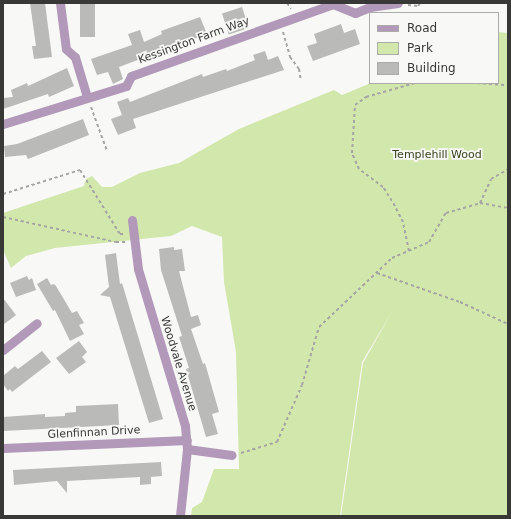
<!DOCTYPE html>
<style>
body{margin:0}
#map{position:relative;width:511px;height:519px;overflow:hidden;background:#f8f9f6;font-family:"DejaVu Sans",sans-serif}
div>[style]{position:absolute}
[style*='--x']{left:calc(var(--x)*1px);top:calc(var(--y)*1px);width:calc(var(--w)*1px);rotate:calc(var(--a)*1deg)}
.green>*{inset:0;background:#d2e7ab}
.building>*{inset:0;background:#babbb8;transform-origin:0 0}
.path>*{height:2px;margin-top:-1px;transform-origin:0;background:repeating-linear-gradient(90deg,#a5a5a3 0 3px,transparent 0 6px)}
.minor>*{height:9px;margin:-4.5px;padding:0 4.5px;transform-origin:4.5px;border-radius:4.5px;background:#b298b9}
span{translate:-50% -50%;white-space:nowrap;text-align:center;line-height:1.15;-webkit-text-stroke:3.5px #f8f9f6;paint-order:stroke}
.street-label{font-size:11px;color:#383837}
.park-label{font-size:11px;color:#35411b}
.frame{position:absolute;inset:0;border:4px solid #383837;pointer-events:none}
.legend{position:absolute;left:369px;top:12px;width:130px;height:72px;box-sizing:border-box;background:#f8f9f6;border:1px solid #abacaa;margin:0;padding:5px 7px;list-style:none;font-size:12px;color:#383837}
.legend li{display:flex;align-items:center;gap:8px;height:20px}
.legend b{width:20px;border:1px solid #abacaa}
</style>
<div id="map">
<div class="green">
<i style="clip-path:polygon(498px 32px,508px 33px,508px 516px,341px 516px,363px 363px,393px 310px,362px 362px,340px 516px,191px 516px,192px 508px,202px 502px,214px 469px,239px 469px,236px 352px,224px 282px,222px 237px,192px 226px,171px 236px,55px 248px,26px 256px,11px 268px,3px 250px,3px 213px,84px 186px,86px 179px,92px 176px,102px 187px,112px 187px,140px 173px,179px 163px,239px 129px,334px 90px,342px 95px,371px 83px,498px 83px)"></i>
</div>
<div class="building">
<i style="clip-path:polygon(30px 3px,45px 3px,52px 57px,34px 59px,32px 46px,36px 46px)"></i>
<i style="left:80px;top:3px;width:15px;height:34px"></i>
<i style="left:242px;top:7px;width:22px;height:21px;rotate:72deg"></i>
<i style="clip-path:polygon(200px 17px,207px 34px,119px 67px,123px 79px,113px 84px,108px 72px,97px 75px,91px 59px,132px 45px,128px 34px,140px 30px,144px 42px,162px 34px,161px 31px)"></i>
<i style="clip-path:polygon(341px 24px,344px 33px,355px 29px,360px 44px,313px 61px,307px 46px,317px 43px,314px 34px)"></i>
<i style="clip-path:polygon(265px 51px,268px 60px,278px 56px,284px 70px,133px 119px,136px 128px,118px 135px,111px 119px,122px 115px,117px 102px,128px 98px,130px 102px,202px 74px,203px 77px,226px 69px,227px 71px,255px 60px,253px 55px)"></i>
<i style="clip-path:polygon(67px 68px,74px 86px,49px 97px,48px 94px,3px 109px,3px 98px,13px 97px,11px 90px,27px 83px,28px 86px)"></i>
<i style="clip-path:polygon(83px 119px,89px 135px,28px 159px,26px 155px,5px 157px,4px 146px,17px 144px)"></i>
<i style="clip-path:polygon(174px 247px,174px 250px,182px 249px,185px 271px,179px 271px,191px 317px,198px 315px,201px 325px,191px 329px,203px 364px,205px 363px,219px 412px,212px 414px,218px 434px,206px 437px,186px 369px,189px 368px,179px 337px,182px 336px,161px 270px,159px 249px)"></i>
<i style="clip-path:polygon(116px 253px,120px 284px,122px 283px,163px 419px,149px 423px,110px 297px,100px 295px,109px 287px,105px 255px)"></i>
<i style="clip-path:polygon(27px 276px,29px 280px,32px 278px,36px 290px,16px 297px,10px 283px)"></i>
<i style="clip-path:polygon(47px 278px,51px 285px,54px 284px,56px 286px,72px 313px,77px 311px,84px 323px,79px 325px,84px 334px,70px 341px,55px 310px,53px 311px,37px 284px)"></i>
<i style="clip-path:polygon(3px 298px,16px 315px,3px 325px)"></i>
<i style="clip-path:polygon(79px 341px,87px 352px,82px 357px,86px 362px,69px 374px,56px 358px)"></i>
<i style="clip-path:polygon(42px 351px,51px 362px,12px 392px,10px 389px,8px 391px,3px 384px,3px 376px,15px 366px,18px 369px)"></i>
<i style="clip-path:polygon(118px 404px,119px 425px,4px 431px,3px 417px,45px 414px,45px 417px,65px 416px,65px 413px,76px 412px,76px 406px)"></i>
<i style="clip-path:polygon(161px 462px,162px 476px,151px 477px,151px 484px,140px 485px,140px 477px,67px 481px,67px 493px,57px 481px,14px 485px,13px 470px)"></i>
</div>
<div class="path">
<i style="--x:287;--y:3;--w:7;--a:56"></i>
<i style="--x:408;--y:5;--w:10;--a:6"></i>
<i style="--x:418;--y:6;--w:4;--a:-56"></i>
<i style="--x:283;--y:32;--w:26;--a:74"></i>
<i style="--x:290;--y:57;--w:15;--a:53"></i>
<i style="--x:299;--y:69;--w:12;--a:81"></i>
<i style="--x:477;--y:83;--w:31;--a:4"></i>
<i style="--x:91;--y:107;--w:47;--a:70"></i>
<i style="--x:3;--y:194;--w:81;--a:-17.3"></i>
<i style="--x:80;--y:170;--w:75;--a:58"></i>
<i style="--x:120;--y:234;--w:4;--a:0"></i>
<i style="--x:480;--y:203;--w:26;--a:-65"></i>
<i style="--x:491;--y:179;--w:20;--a:-30"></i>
<i style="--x:3;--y:217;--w:116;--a:12.5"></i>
<i style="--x:116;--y:242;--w:9;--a:0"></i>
<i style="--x:409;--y:251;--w:30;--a:-102"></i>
<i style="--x:403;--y:222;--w:18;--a:-117"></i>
<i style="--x:395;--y:206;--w:22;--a:-122"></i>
<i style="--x:383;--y:187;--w:30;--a:-143"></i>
<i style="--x:359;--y:169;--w:17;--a:-114"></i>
<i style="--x:352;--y:153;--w:48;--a:-86.4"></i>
<i style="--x:355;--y:105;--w:14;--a:-36"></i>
<i style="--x:366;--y:97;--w:51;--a:-15.9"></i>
<i style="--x:377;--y:273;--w:88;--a:19.3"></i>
<i style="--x:460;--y:302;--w:53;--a:24.6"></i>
<i style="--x:241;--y:453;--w:38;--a:-17"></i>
<i style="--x:277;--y:442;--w:62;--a:-66.3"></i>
<i style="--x:302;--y:385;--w:60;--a:-73.7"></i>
<i style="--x:319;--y:327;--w:100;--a:-43.4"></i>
<i style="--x:392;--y:258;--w:40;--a:-23.4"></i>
<i style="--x:429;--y:242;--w:34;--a:-60"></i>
<i style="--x:446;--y:213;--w:35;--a:-16"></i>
<i style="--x:480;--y:203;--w:28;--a:10"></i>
</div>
<div class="minor">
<i style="--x:60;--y:3;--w:46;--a:82.6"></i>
<i style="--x:66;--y:49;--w:12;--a:42"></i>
<i style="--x:75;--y:57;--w:42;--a:73.3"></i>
<i style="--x:3;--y:124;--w:129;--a:-17.2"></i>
<i style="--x:126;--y:86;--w:11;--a:-63"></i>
<i style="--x:131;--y:76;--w:214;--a:-19.6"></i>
<i style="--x:333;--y:4;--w:24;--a:22"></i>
<i style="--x:355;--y:13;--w:16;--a:-22"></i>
<i style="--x:370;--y:7;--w:28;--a:-8"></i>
<i style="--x:132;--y:220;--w:49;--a:83"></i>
<i style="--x:138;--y:269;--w:164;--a:73.3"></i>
<i style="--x:185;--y:426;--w:23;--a:85"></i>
<i style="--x:187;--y:449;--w:67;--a:96"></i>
<i style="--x:3;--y:350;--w:43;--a:-38.5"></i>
<i style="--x:3;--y:448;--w:184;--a:-2.5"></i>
<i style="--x:187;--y:449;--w:45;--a:7.6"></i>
</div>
<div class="street-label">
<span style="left:194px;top:41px;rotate:-20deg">Kessington Farm Way</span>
<span style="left:178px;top:364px;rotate:73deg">Woodvale Avenue</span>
<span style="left:94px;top:433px;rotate:-3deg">Glenfinnan Drive</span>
</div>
<div class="park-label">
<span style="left:437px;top:155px">Templehill Wood</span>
</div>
<div class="frame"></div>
<ul class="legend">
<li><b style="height:5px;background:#b298b9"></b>Road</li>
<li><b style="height:11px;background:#d2e7ab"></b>Park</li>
<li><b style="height:11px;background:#babbb8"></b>Building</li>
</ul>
</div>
